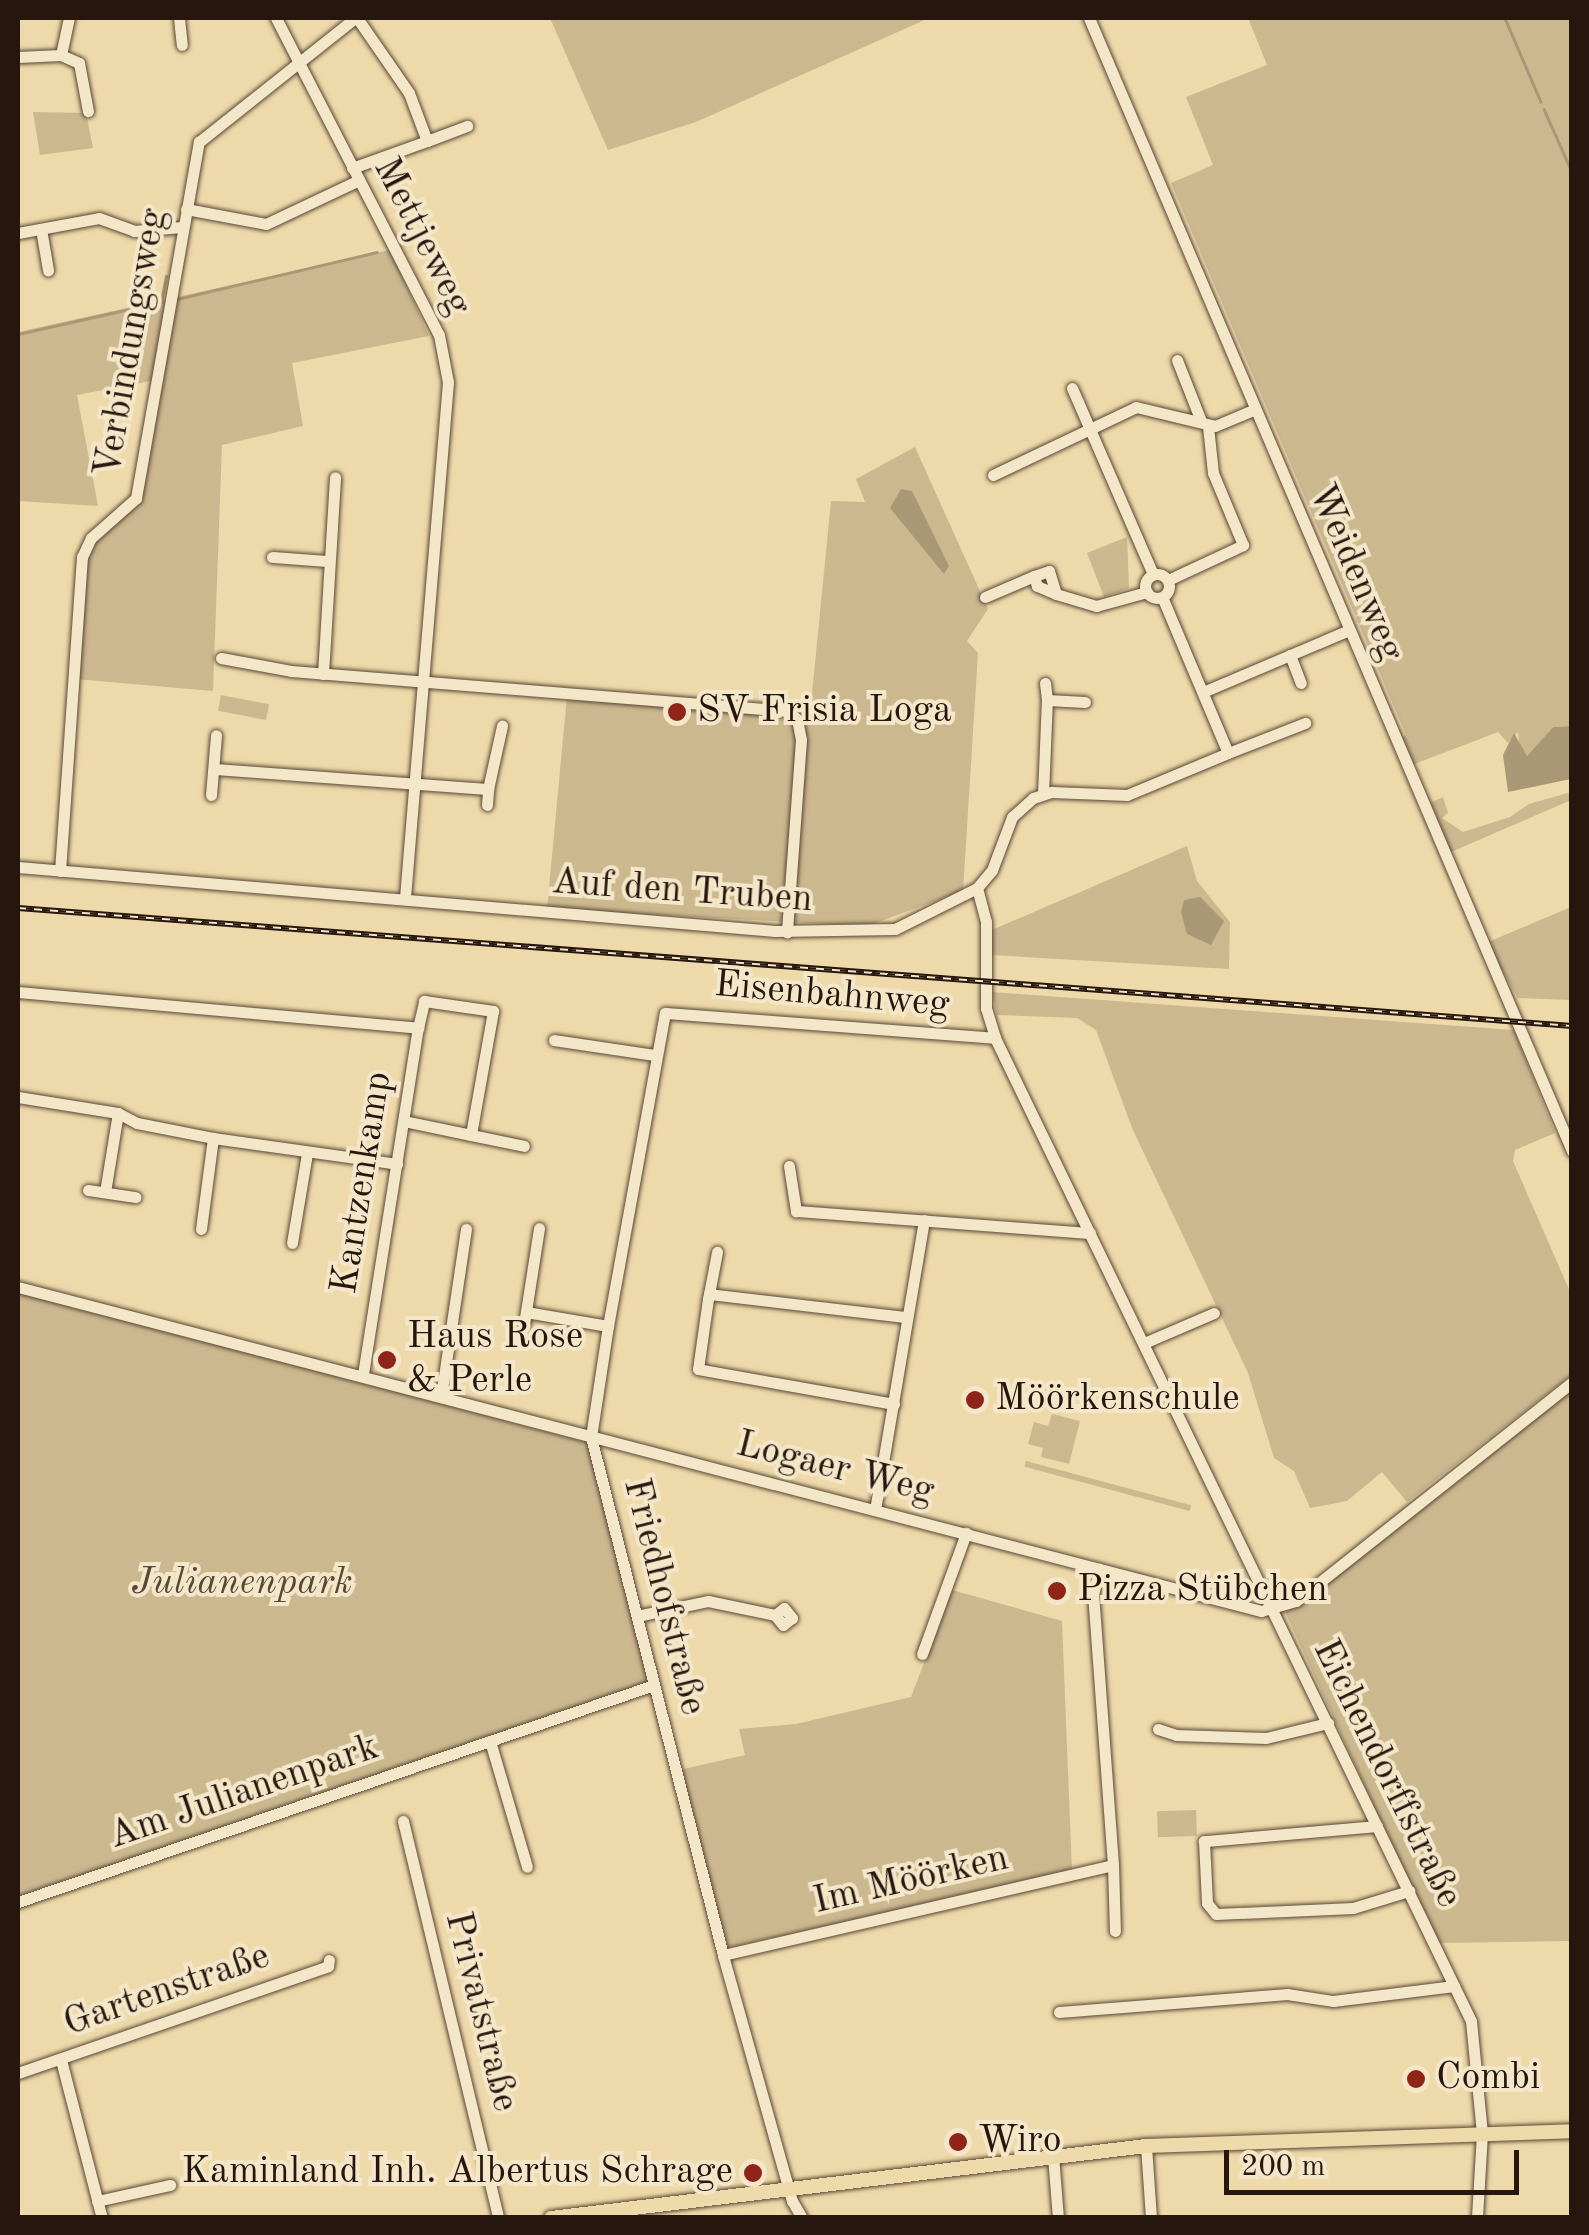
<!DOCTYPE html>
<meta charset="utf-8">
<style>
body{margin:0}
#map{position:relative;width:1589px;height:2235px;overflow:hidden;background:#eed9aa;font-family:"Old Standard TT",serif}
div>[style]{position:absolute}
[style*='--x']{left:calc(var(--x)*1px);top:calc(var(--y)*1px);width:calc(var(--w)*1px);rotate:calc(var(--a)*1deg)}
.green>*{inset:0;background:#ccb88f;transform-origin:0 0}
.water>*{inset:0;background:#aa9775}
.stream>*{height:2.5px;margin:-1.25px;padding:0 1.25px;transform-origin:1.25px;border-radius:1.25px;background:#aa9775}
.roads{filter:drop-shadow(0 0 2px #584735) drop-shadow(0 0 2px #584735)}
.minor>*{height:11px;margin:-5.5px;padding:0 5.5px;transform-origin:5.5px;border-radius:5.5px;background:#f4e6c8}
.minor>.ring{margin:-5.5px;padding:0;box-sizing:content-box;background:none;border:11px solid #f4e6c8;border-radius:50%}
.major>*{height:14px;margin:-7px;padding:0 7px;transform-origin:7px;border-radius:7px;background:#eed9aa}
.rail>*{height:6px;margin-top:-3px;transform-origin:0;background:repeating-linear-gradient(90deg,#f4e6c8 0 8px,#26160e 0 16px);box-sizing:border-box;border-block:2px solid #26160e}
.dots>*{width:28px;height:28px;translate:-50% -50%;box-sizing:border-box;border:5px solid #f4e6c8;border-radius:50%}
span{translate:-50% -50%;white-space:nowrap;text-align:center;line-height:1.15;-webkit-text-stroke:8px #f4e6c8;paint-order:stroke}
.street-label{font-size:38px;color:#26160e}
.poi-label{font-size:38px;color:#26160e}
.left{translate:0 -50%;text-align:left}
.right{translate:-100% -50%;text-align:right}
.park-label{font-size:38px;color:#584735;font-style:italic}
.frame{position:absolute;inset:0;border:20px solid #26160e;pointer-events:none}
.scale{position:absolute;left:1224px;top:2150px;width:295px;height:45px;box-sizing:border-box;border:5px solid #26160e;border-top:0;padding-left:12px;font-size:30px;line-height:35px;white-space:nowrap;color:#26160e;-webkit-text-stroke:8px #f4e6c8;paint-order:stroke}
</style>
<div id="map">
<div class="green">
<i style="clip-path:polygon(550px 18px,929px 18px,696px 122px,608px 150px)"></i>
<i style="clip-path:polygon(1248px 18px,1571px 18px,1571px 726px,1553px 727px,1527px 756px,1520px 753px,1518px 732px,1508px 743px,1498px 732px,1412px 765px,1430px 803px,1443px 797px,1448px 813px,1442px 818px,1463px 832px,1510px 817px,1529px 804px,1571px 792px,1571px 800px,1442px 856px,1392px 742px,1406px 735px,1171px 183px,1213px 165px,1186px 97px,1267px 65px)"></i>
<i style="clip-path:polygon(33px 112px,86px 113px,93px 148px,40px 155px)"></i>
<i style="clip-path:polygon(390px 250px,429px 336px,292px 363px,303px 426px,222px 445px,213px 691px,75px 679px,82px 557px,91px 538px,136px 498px,156px 380px,77px 395px,98px 506px,18px 501px,18px 332px)"></i>
<i style="clip-path:polygon(915px 447px,988px 609px,967px 641px,978px 653px,963px 891px,867px 926px,547px 909px,567px 696px,810px 714px,831px 501px,865px 502px,856px 479px)"></i>
<i style="clip-path:polygon(1127px 537px,1129px 588px,1104px 597px,1087px 553px)"></i>
<i style="left:221px;top:695px;width:49px;height:16px;rotate:11deg"></i>
<i style="clip-path:polygon(1187px 846px,1197px 881px,1230px 922px,1229px 969px,992px 955px,992px 930px)"></i>
<i style="clip-path:polygon(1571px 907px,1571px 1000px,1518px 998px,1486px 943px)"></i>
<i style="clip-path:polygon(992px 992px,1514px 1030px,1555px 1133px,1515px 1150px,1513px 1161px,1571px 1294px,1571px 1375px,1407px 1502px,1382px 1472px,1347px 1501px,1310px 1508px,1294px 1471px,1274px 1458px,1248px 1373px,1132px 1128px,1096px 1030px,1077px 1018px,997px 1015px)"></i>
<i style="clip-path:polygon(18px 1292px,589px 1443px,649px 1682px,18px 1900px)"></i>
<i style="clip-path:polygon(1571px 1387px,1571px 1941px,1437px 1943px,1285px 1612px)"></i>
<i style="clip-path:polygon(1052px 1414px,1080px 1421px,1069px 1464px,1041px 1457px,1043px 1448px,1028px 1444px,1034px 1422px,1048px 1426px)"></i>
<i style="left:1026px;top:1461px;width:171px;height:6px;rotate:15deg"></i>
<i style="clip-path:polygon(952px 1590px,1062px 1621px,1072px 1872px,726px 1948px,679px 1770px,745px 1755px,739px 1729px,796px 1724px,911px 1697px)"></i>
<i style="left:1196px;top:1810px;width:26px;height:39px;rotate:88deg"></i>
</div>
<div class="water">
<i style="clip-path:polygon(901px 489px,912px 491px,949px 566px,944px 574px,890px 508px)"></i>
<i style="clip-path:polygon(1571px 726px,1571px 779px,1508px 792px,1503px 755px,1514px 733px,1527px 756px,1553px 727px)"></i>
<i style="clip-path:polygon(1200px 897px,1224px 921px,1211px 945px,1187px 934px,1181px 912px,1184px 900px)"></i>
</div>
<div class="stream">
<i style="--x:1505;--y:18;--w:91;--a:66.8"></i>
<i style="--x:1544;--y:109;--w:69;--a:66"></i>
<i style="--x:177;--y:299;--w:205;--a:-13.2"></i>
<i style="--x:18;--y:334;--w:147;--a:-12.6"></i>
<i style="--x:161;--y:302;--w:26;--a:-79"></i>
</div>
<div class="roads">
<div class="minor">
<i style="--x:179;--y:18;--w:27;--a:84"></i>
<i style="--x:276;--y:18;--w:356;--a:62.8"></i>
<i style="--x:439;--y:335;--w:48;--a:79.2"></i>
<i style="--x:448;--y:382;--w:517;--a:94.77"></i>
<i style="--x:1089;--y:18;--w:1232;--a:66.91"></i>
<i style="--x:61;--y:55;--w:38;--a:-78"></i>
<i style="--x:18;--y:57;--w:43;--a:-2.7"></i>
<i style="--x:61;--y:55;--w:20;--a:24"></i>
<i style="--x:79;--y:63;--w:49;--a:79.4"></i>
<i style="--x:427;--y:141;--w:43;--a:-20.6"></i>
<i style="--x:352;--y:168;--w:80;--a:-19.8"></i>
<i style="--x:427;--y:141;--w:51;--a:-110.6"></i>
<i style="--x:409;--y:93;--w:91;--a:-124.7"></i>
<i style="--x:186;--y:209;--w:81;--a:10.6"></i>
<i style="--x:266;--y:224;--w:103;--a:-25.3"></i>
<i style="--x:41;--y:229;--w:42;--a:80.3"></i>
<i style="--x:18;--y:233;--w:82;--a:-10.5"></i>
<i style="--x:99;--y:218;--w:37;--a:20"></i>
<i style="--x:134;--y:231;--w:48;--a:-4.8"></i>
<i style="--x:1177;--y:360;--w:66;--a:68.5"></i>
<i style="--x:1072;--y:388;--w:203;--a:66.5"></i>
<i style="--x:993;--y:475;--w:158;--a:-25.4"></i>
<i style="--x:1136;--y:407;--w:81;--a:13.5"></i>
<i style="--x:1215;--y:426;--w:41;--a:-22.8"></i>
<i style="--x:272;--y:557;--w:56;--a:4.1"></i>
<i class="ring" style="left:1145px;top:574px;width:13px;height:13px"></i>
<i style="--x:1168;--y:580;--w:83;--a:-25"></i>
<i style="--x:1243;--y:545;--w:78;--a:-112.6"></i>
<i style="--x:1213;--y:473;--w:47;--a:-96.1"></i>
<i style="--x:1056;--y:594;--w:21;--a:-157"></i>
<i style="--x:1037;--y:586;--w:10;--a:-107"></i>
<i style="--x:1034;--y:576;--w:16;--a:-18"></i>
<i style="--x:1049;--y:571;--w:24;--a:73"></i>
<i style="--x:1056;--y:594;--w:42;--a:16.7"></i>
<i style="--x:1096;--y:606;--w:53;--a:-15.4"></i>
<i style="--x:985;--y:597;--w:53;--a:-23.2"></i>
<i style="--x:1290;--y:655;--w:30;--a:69"></i>
<i style="--x:221;--y:658;--w:71;--a:10.5"></i>
<i style="--x:291;--y:671;--w:499;--a:4.6"></i>
<i style="--x:788;--y:711;--w:12;--a:42"></i>
<i style="--x:797;--y:719;--w:21;--a:79"></i>
<i style="--x:801;--y:740;--w:193;--a:94.2"></i>
<i style="--x:323;--y:674;--w:197;--a:-86.5"></i>
<i style="--x:1045;--y:683;--w:17;--a:83"></i>
<i style="--x:1203;--y:692;--w:159;--a:-23"></i>
<i style="--x:1228;--y:753;--w:83;--a:-21.3"></i>
<i style="--x:214;--y:769;--w:275;--a:4.2"></i>
<i style="--x:488;--y:789;--w:65;--a:-77.5"></i>
<i style="--x:1043;--y:794;--w:94;--a:-87.6"></i>
<i style="--x:1047;--y:700;--w:38;--a:3"></i>
<i style="--x:211;--y:795;--w:60;--a:-85.2"></i>
<i style="--x:487;--y:805;--w:16;--a:-86"></i>
<i style="--x:18;--y:867;--w:760;--a:4.83"></i>
<i style="--x:775;--y:931;--w:120;--a:-1"></i>
<i style="--x:895;--y:929;--w:92;--a:-26.6"></i>
<i style="--x:977;--y:888;--w:23;--a:-50"></i>
<i style="--x:992;--y:870;--w:57;--a:-69.3"></i>
<i style="--x:1012;--y:817;--w:28;--a:-42"></i>
<i style="--x:1033;--y:798;--w:20;--a:-18"></i>
<i style="--x:1052;--y:792;--w:75;--a:2.3"></i>
<i style="--x:1127;--y:795;--w:109;--a:-22.6"></i>
<i style="--x:1228;--y:753;--w:169;--a:-112.9"></i>
<i style="--x:60;--y:871;--w:315;--a:-86"></i>
<i style="--x:82;--y:557;--w:21;--a:-65"></i>
<i style="--x:91;--y:538;--w:60;--a:-41.6"></i>
<i style="--x:136;--y:498;--w:362;--a:-80"></i>
<i style="--x:199;--y:142;--w:199;--a:-38.5"></i>
<i style="--x:977;--y:888;--w:35;--a:75"></i>
<i style="--x:986;--y:922;--w:86;--a:90"></i>
<i style="--x:986;--y:1008;--w:31;--a:73"></i>
<i style="--x:995;--y:1038;--w:1092;--a:64.16"></i>
<i style="--x:1471;--y:2021;--w:113;--a:84.4"></i>
<i style="--x:1482;--y:2133;--w:85;--a:93.4"></i>
<i style="--x:18;--y:992;--w:402;--a:5.1"></i>
<i style="--x:554;--y:1040;--w:101;--a:8.5"></i>
<i style="--x:18;--y:1097;--w:101;--a:9.1"></i>
<i style="--x:118;--y:1113;--w:21;--a:28"></i>
<i style="--x:137;--y:1123;--w:77;--a:11.2"></i>
<i style="--x:213;--y:1138;--w:186;--a:8"></i>
<i style="--x:471;--y:1135;--w:54;--a:11.7"></i>
<i style="--x:789;--y:1166;--w:46;--a:81.2"></i>
<i style="--x:796;--y:1211;--w:295;--a:4.3"></i>
<i style="--x:88;--y:1190;--w:48;--a:8.5"></i>
<i style="--x:105;--y:1192;--w:80;--a:-80.7"></i>
<i style="--x:201;--y:1229;--w:92;--a:-82.5"></i>
<i style="--x:292;--y:1243;--w:91;--a:-80.5"></i>
<i style="--x:18;--y:1287;--w:1285;--a:14.61"></i>
<i style="--x:1261;--y:1611;--w:36;--a:-16"></i>
<i style="--x:1296;--y:1601;--w:352;--a:-38.4"></i>
<i style="--x:709;--y:1294;--w:43;--a:-79.2"></i>
<i style="--x:526;--y:1312;--w:83;--a:9.7"></i>
<i style="--x:524;--y:1324;--w:97;--a:-81.1"></i>
<i style="--x:1144;--y:1343;--w:76;--a:-23.2"></i>
<i style="--x:363;--y:1374;--w:350;--a:-81"></i>
<i style="--x:418;--y:1028;--w:28;--a:-77"></i>
<i style="--x:424;--y:1001;--w:70;--a:8.2"></i>
<i style="--x:493;--y:1011;--w:126;--a:100.1"></i>
<i style="--x:471;--y:1135;--w:68;--a:-168.2"></i>
<i style="--x:441;--y:1396;--w:169;--a:-81.5"></i>
<i style="--x:894;--y:1404;--w:199;--a:-169.9"></i>
<i style="--x:698;--y:1369;--w:71;--a:-81.9"></i>
<i style="--x:708;--y:1299;--w:5;--a:-79"></i>
<i style="--x:709;--y:1294;--w:198;--a:6.7"></i>
<i style="--x:875;--y:1510;--w:294;--a:-80.4"></i>
<i style="--x:637;--y:1616;--w:73;--a:-11.9"></i>
<i style="--x:708;--y:1601;--w:68;--a:11.8"></i>
<i style="--x:775;--y:1615;--w:11;--a:-38"></i>
<i style="--x:784;--y:1608;--w:13;--a:51"></i>
<i style="--x:792;--y:1618;--w:11;--a:142"></i>
<i style="--x:783;--y:1625;--w:13;--a:-129"></i>
<i style="--x:922;--y:1654;--w:129;--a:-70"></i>
<i style="--x:1158;--y:1729;--w:19;--a:18"></i>
<i style="--x:1176;--y:1735;--w:90;--a:1.9"></i>
<i style="--x:1266;--y:1738;--w:64;--a:-13.6"></i>
<i style="--x:490;--y:1741;--w:131;--a:73.6"></i>
<i style="--x:403;--y:1821;--w:408;--a:76.5"></i>
<i style="--x:1377;--y:1826;--w:174;--a:175"></i>
<i style="--x:1204;--y:1841;--w:62;--a:87.2"></i>
<i style="--x:1207;--y:1903;--w:14;--a:51"></i>
<i style="--x:1216;--y:1914;--w:137;--a:-2.5"></i>
<i style="--x:1353;--y:1908;--w:59;--a:-16.9"></i>
<i style="--x:1113;--y:1865;--w:66;--a:88.3"></i>
<i style="--x:18;--y:1902;--w:672;--a:-18.84"></i>
<i style="--x:723;--y:1955;--w:400;--a:-13"></i>
<i style="--x:1113;--y:1865;--w:271;--a:-94.2"></i>
<i style="--x:1093;--y:1595;--w:27;--a:-77"></i>
<i style="--x:1059;--y:2012;--w:229;--a:-4.5"></i>
<i style="--x:1287;--y:1994;--w:47;--a:8.7"></i>
<i style="--x:1333;--y:2001;--w:122;--a:-7.1"></i>
<i style="--x:61;--y:2060;--w:163;--a:75.5"></i>
<i style="--x:18;--y:2073;--w:328;--a:-19"></i>
<i style="--x:328;--y:1966;--w:6;--a:-81"></i>
<i style="--x:1146;--y:2146;--w:72;--a:86"></i>
<i style="--x:1053;--y:2156;--w:62;--a:85.4"></i>
<i style="--x:97;--y:2201;--w:75;--a:-12.4"></i>
<i style="--x:802;--y:2218;--w:20;--a:-120"></i>
<i style="--x:792;--y:2201;--w:255;--a:-105.7"></i>
<i style="--x:723;--y:1955;--w:535;--a:-104.3"></i>
<i style="--x:591;--y:1437;--w:112;--a:-81.3"></i>
<i style="--x:608;--y:1326;--w:318;--a:-79.7"></i>
<i style="--x:665;--y:1013;--w:331;--a:4.3"></i>
</div>
<div class="major">
<i style="--x:551;--y:2218;--w:599;--a:-6.9"></i>
<i style="--x:1146;--y:2146;--w:426;--a:-2"></i>
</div>
</div>
<div class="rail">
<i style="--x:18;--y:908;--w:1558;--a:4.34"></i>
</div>
<div class="dots">
<i style="left:677px;top:712px;background:#8f2418"></i>
<i style="left:387px;top:1360px;background:#8f2418"></i>
<i style="left:975px;top:1400px;background:#8f2418"></i>
<i style="left:1057px;top:1591px;background:#8f2418"></i>
<i style="left:1416px;top:2079px;background:#8f2418"></i>
<i style="left:958px;top:2142px;background:#8f2418"></i>
<i style="left:753px;top:2173px;background:#8f2418"></i>
</div>
<div class="street-label">
<span style="left:421px;top:237px;rotate:63deg">Mettjeweg</span>
<span style="left:132px;top:343px;rotate:-80deg">Verbindungsweg</span>
<span style="left:1355px;top:573px;rotate:67deg">Weidenweg</span>
<span style="left:682px;top:892px;rotate:4deg">Auf den Truben</span>
<span style="left:832px;top:996px;rotate:5deg">Eisenbahnweg</span>
<span style="left:363px;top:1183px;rotate:-81deg">Kantzenkamp</span>
<span style="left:835px;top:1469px;rotate:14deg">Logaer Weg</span>
<span style="left:663px;top:1597px;rotate:76deg">Friedhofstraße</span>
<span style="left:1386px;top:1774px;rotate:64deg">Eichendorffstraße</span>
<span style="left:244px;top:1793px;rotate:-19deg">Am Julianenpark</span>
<span style="left:911px;top:1881px;rotate:-13deg">Im Möörken</span>
<span style="left:167px;top:1991px;rotate:-19deg">Gartenstraße</span>
<span style="left:480px;top:2012px;rotate:76deg">Privatstraße</span>
</div>
<div class="poi-label">
<span class="left" style="left:697px;top:712px">SV Frisia Loga</span>
<span class="left" style="left:407px;top:1360px">Haus Rose<br>&amp; Perle</span>
<span class="left" style="left:995px;top:1400px">Möörkenschule</span>
<span class="left" style="left:1077px;top:1591px">Pizza Stübchen</span>
<span class="left" style="left:1436px;top:2079px">Combi</span>
<span class="left" style="left:978px;top:2142px">Wiro</span>
<span class="right" style="left:733px;top:2173px">Kaminland Inh. Albertus Schrage</span>
</div>
<div class="park-label">
<span style="left:242px;top:1584px">Julianenpark</span>
</div>
<div class="frame"></div>
<div class="scale">200 m</div>
</div>
